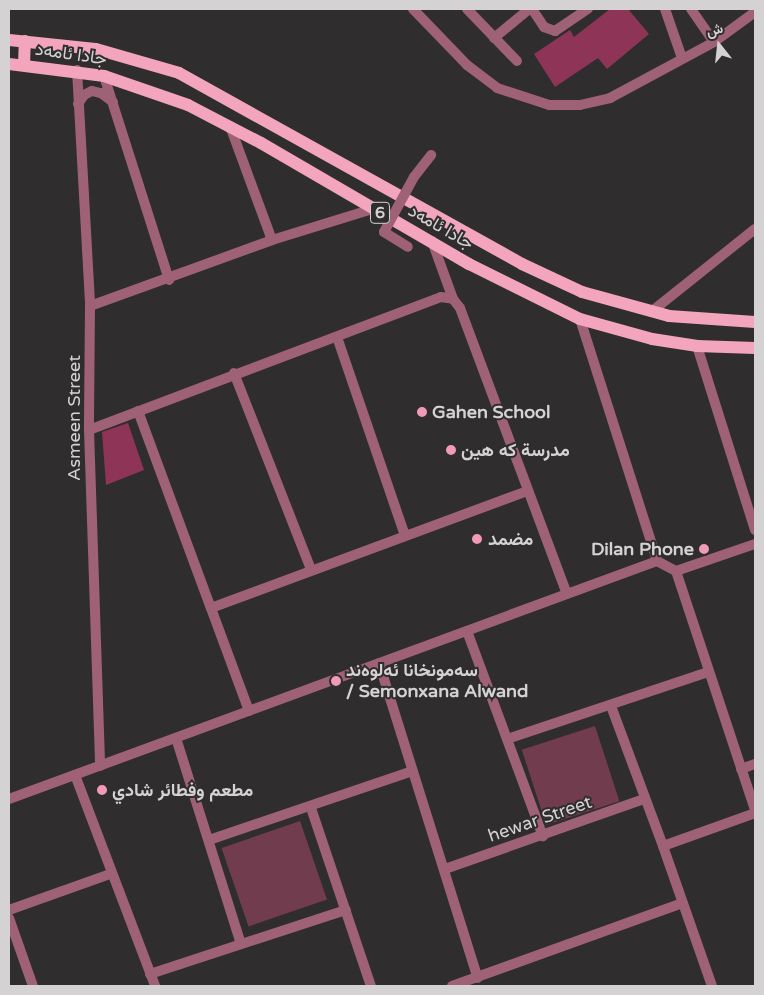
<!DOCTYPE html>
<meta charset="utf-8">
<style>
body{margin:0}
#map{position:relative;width:764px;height:995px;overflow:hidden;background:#302d2e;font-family:"Varela Round",Vazirmatn,sans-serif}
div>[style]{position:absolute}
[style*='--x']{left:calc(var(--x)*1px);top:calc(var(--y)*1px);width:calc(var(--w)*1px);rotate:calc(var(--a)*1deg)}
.green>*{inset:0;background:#713c4e;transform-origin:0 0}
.building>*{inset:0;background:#8e3557}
.street>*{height:10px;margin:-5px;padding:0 5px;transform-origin:5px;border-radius:5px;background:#9e6175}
.primary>*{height:12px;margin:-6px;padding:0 6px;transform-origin:6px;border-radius:6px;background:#f2a5bd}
.street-bridge>*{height:10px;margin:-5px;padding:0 5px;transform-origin:5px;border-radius:5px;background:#9e6175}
.dots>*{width:14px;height:14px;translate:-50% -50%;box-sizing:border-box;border:2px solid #302d2e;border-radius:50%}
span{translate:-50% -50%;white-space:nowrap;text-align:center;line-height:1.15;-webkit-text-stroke:4px #302d2e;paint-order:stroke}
.shield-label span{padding:1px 4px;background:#302d2e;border:1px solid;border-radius:4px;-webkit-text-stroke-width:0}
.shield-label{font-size:16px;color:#d4d2d3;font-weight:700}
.street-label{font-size:18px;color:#d4d2d3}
.poi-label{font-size:18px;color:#d4d2d3;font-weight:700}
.left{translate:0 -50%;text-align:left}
.right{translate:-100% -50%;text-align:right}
.frame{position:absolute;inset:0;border:10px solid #d4d2d3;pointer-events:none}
.north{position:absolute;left:694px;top:20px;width:50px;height:50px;-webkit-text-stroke:4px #302d2e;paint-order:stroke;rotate:344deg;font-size:14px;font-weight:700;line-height:20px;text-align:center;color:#d4d2d3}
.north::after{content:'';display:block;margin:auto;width:18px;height:22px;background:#d4d2d3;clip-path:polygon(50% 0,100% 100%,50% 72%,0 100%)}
</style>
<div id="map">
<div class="green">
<i style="left:595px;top:726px;width:79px;height:77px;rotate:72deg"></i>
<i style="left:300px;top:821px;width:83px;height:83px;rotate:71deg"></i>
</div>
<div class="building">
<i style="clip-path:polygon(610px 9px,628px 9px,649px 34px,607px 69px,598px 58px,555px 87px,534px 54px,570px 30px,574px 37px)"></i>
<i style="clip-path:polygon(128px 423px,144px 470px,106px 485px,102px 432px)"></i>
</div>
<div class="street">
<i style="--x:413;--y:9;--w:78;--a:46"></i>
<i style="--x:467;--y:65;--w:38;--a:37"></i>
<i style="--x:497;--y:88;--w:55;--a:18.1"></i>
<i style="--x:549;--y:105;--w:31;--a:0"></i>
<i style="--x:580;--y:105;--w:31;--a:-13"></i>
<i style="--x:610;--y:98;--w:118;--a:-28.3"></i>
<i style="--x:714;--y:42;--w:51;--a:-36.2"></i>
<i style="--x:467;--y:9;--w:72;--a:46.1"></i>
<i style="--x:532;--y:9;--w:22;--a:56"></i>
<i style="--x:544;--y:27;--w:12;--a:20"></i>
<i style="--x:555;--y:31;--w:40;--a:-34"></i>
<i style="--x:665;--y:9;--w:52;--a:70.9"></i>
<i style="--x:691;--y:9;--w:40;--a:55.1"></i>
<i style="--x:494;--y:38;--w:45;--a:-39.6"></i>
<i style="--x:77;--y:70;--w:236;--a:86.8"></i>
<i style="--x:90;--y:306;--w:124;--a:90.5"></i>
<i style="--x:89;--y:430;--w:336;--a:88.1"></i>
<i style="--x:104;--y:76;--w:214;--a:72.3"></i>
<i style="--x:78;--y:104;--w:11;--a:-56"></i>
<i style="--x:84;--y:95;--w:9;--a:-27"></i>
<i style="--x:92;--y:91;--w:9;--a:13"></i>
<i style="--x:101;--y:93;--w:15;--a:37"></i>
<i style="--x:230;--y:126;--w:121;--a:69.8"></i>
<i style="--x:414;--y:177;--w:28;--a:-52"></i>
<i style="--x:384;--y:232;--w:28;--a:32"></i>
<i style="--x:432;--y:241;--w:62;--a:70.1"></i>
<i style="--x:90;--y:306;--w:194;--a:-19.9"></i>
<i style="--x:272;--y:240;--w:106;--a:-17.1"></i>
<i style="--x:651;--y:312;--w:133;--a:-38.6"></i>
<i style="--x:580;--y:319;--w:254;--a:72.3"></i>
<i style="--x:337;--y:337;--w:210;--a:71.1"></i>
<i style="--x:697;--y:346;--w:193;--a:72.5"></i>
<i style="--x:234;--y:373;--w:211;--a:68.6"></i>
<i style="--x:138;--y:411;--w:210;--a:69.7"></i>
<i style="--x:89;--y:430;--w:376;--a:-20.7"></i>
<i style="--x:441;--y:297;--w:12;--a:9"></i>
<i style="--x:453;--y:299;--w:11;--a:52"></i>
<i style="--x:460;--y:308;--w:305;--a:69.5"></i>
<i style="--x:676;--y:571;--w:252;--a:71.7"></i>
<i style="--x:467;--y:631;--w:219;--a:69.7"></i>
<i style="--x:379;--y:663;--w:330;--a:72.6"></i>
<i style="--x:611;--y:706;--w:149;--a:69.6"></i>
<i style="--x:249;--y:711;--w:110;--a:-110.3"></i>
<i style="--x:211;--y:608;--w:337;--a:-20.3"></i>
<i style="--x:176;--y:738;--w:216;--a:72.5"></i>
<i style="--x:507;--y:739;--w:212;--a:-18.4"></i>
<i style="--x:741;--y:769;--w:15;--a:-20"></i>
<i style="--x:75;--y:775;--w:226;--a:69.2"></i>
<i style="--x:9;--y:799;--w:690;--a:-20.17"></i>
<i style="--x:657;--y:561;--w:21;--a:28"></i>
<i style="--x:676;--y:571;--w:83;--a:-18.9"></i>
<i style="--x:311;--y:808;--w:188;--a:71.4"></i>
<i style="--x:209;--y:840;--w:215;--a:-18.7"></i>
<i style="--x:445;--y:869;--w:211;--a:-19.4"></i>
<i style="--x:9;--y:910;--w:107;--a:-19.6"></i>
<i style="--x:9;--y:918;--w:72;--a:70.6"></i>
<i style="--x:150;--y:974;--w:206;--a:-18.1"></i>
<i style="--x:452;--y:986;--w:245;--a:-19.8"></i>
<i style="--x:712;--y:986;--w:148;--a:-109.3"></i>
<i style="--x:663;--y:846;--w:98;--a:-19.7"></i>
</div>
<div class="primary">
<i style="--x:9;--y:40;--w:87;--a:5.9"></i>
<i style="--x:96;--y:49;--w:86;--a:16.1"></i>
<i style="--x:179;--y:73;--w:393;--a:29.1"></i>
<i style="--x:522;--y:264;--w:66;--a:25"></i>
<i style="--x:582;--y:292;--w:90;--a:15.4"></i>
<i style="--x:669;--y:316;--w:86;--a:4"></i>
<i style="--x:9;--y:64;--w:96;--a:7.2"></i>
<i style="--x:104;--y:76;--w:89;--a:19"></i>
<i style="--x:188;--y:105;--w:82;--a:27.5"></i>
<i style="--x:261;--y:143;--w:241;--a:30.2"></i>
<i style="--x:469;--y:264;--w:124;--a:26.4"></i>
<i style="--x:580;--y:319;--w:75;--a:15.5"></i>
<i style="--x:652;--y:339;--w:46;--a:8.8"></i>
<i style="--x:697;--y:346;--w:58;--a:2"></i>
<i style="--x:24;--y:65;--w:24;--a:-88"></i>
</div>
<div class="street-bridge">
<i style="--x:384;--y:232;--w:63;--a:-61.4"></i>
</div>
<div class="dots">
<i style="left:422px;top:412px;background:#f09ab6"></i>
<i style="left:451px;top:450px;background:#f09ab6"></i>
<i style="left:477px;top:539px;background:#f09ab6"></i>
<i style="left:704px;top:549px;background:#f09ab6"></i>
<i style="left:336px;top:681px;background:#f09ab6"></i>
<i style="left:102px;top:790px;background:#f09ab6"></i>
</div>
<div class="shield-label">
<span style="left:380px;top:213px">6</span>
</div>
<div class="street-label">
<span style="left:71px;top:54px;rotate:8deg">جادا ئامەد</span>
<span style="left:441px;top:227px;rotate:30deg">جادا ئامەد</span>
<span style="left:74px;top:418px;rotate:-90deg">Asmeen Street</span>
<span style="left:540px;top:819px;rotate:-19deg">hewar Street</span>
</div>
<div class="poi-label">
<span class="left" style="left:432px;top:412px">Gahen School</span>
<span class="left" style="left:461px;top:450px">مدرسة كه هين</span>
<span class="left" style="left:488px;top:539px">مضمد</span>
<span class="right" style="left:694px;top:549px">Dilan Phone</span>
<span class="left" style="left:346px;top:681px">سەمونخانا ئەلوەند<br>/ Semonxana Alwand</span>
<span class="left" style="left:112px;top:790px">مطعم وفطائر شادي</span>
</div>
<div class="frame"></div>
<div class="north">ش</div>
</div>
